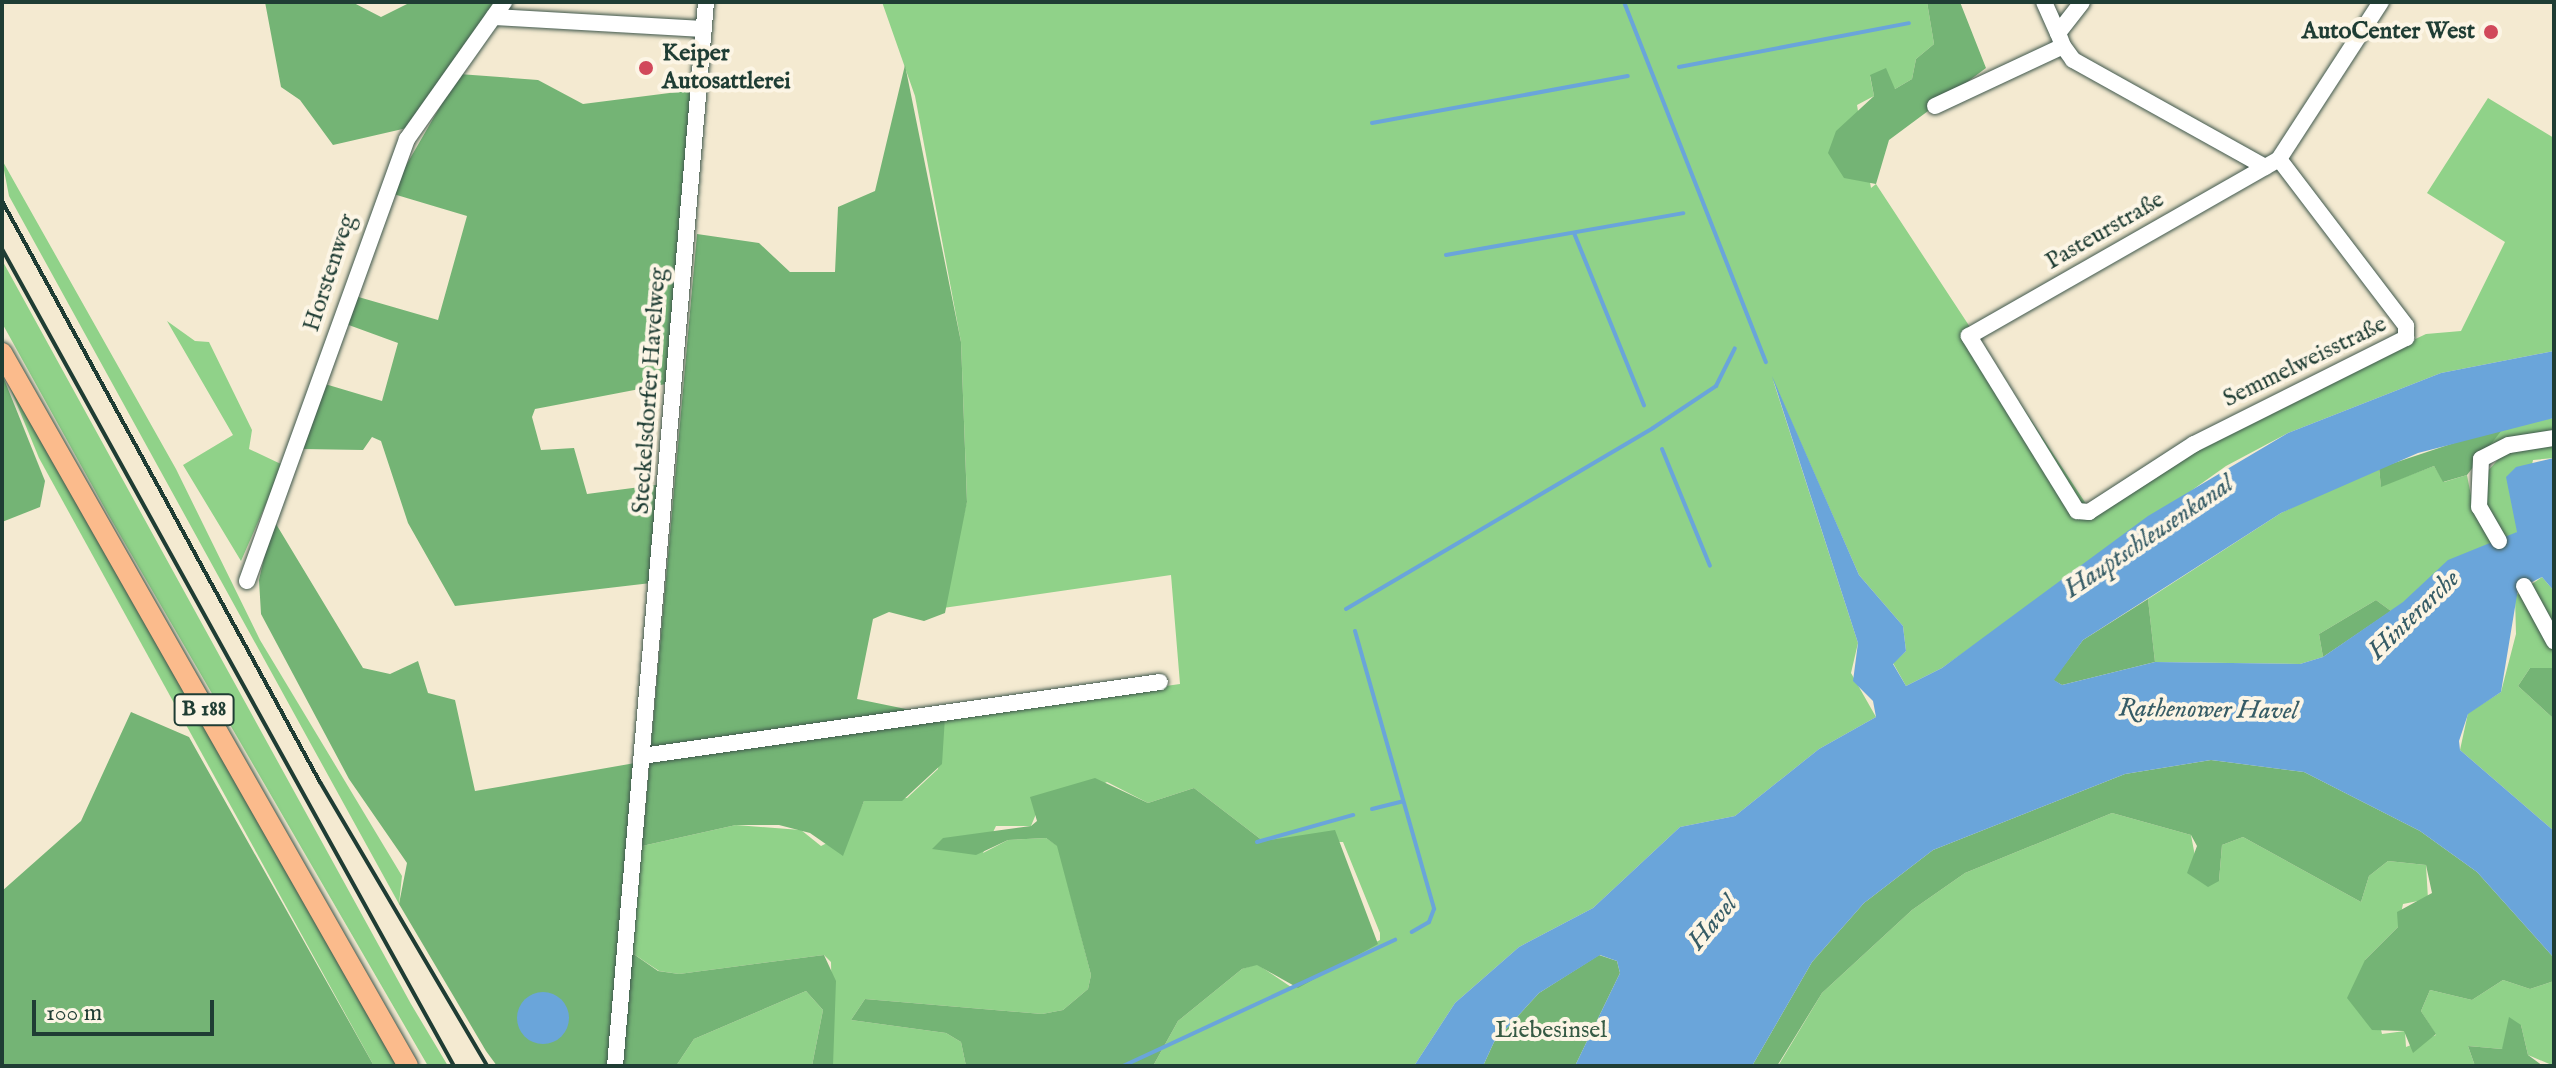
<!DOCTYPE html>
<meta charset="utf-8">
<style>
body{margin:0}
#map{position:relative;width:2556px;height:1068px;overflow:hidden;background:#f4ead1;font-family:"IM FELL English",serif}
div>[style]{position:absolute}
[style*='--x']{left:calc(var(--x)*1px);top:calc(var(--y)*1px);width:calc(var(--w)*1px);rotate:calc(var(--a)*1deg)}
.green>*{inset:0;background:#90d289}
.forest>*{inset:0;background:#74b475}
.water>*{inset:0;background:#6aa5da}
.round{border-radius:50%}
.stream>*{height:4px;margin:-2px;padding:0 2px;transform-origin:2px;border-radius:2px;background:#6aa5da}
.roads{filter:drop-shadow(0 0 2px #3f574c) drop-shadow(0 0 2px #3f574c)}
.minor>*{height:16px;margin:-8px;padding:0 8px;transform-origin:8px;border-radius:8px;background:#fff}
.major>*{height:20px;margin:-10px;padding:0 10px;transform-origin:10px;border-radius:10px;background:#fbbb8c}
.rail>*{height:4px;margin:-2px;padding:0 2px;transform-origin:2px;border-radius:2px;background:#1f3d34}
.dots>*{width:22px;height:22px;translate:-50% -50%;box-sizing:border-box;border:4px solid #fcf5e5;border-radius:50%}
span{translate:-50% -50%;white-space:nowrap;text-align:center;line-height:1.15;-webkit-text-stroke:8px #fcf5e5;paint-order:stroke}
.shield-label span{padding:2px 6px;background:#fcf5e5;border:2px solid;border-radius:6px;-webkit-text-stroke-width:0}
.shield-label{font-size:22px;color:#1f3d34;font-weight:700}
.poi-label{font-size:24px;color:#1f3d34;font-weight:700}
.right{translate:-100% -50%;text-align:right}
.left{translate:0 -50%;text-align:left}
.street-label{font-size:24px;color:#1f3d34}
.park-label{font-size:24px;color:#365b45}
.water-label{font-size:26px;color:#365c66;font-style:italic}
.frame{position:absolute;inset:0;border:4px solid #1f3d34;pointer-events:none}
.scale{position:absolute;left:32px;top:1000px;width:182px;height:36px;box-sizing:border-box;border:4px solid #1f3d34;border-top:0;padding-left:10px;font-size:24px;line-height:28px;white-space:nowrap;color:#1f3d34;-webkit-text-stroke:6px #fcf5e5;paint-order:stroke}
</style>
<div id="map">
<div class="green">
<i style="clip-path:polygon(882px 2px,1927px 2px,1934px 44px,1916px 59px,1912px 79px,1895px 89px,1870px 76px,1874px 96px,1857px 105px,1871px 188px,1876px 184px,2094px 516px,2188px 452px,2299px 394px,2426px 334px,2461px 331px,2505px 242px,2427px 193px,2488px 98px,2554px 138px,2554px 351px,2441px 373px,2288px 433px,2226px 466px,1942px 668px,1906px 686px,1893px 663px,1906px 651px,1903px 626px,1859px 575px,1773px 380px,1858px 643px,1851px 673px,1876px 717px,1819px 749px,1735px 816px,1680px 827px,1593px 908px,1519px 947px,1455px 1003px,1414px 1066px,1153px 1066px,1178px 1021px,1242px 969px,1257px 964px,1291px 987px,1380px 940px,1380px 933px,1343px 842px,1263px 841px,1194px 788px,1148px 803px,1107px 782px,1036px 814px,1031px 826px,996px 826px,983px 853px,1008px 840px,1046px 838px,1058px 846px,1091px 975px,1088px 989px,1063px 1010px,1042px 1014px,865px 999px,851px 1020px,946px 1033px,961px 1042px,966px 1066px,833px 1066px,831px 962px,824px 955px,679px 974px,659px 971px,632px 953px,642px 846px,736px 825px,801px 830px,821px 846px,851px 831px,864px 801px,907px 798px,938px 769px,945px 717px,1180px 684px,1171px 575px,943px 608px,967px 501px,961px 342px,915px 96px)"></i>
<i style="clip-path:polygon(2px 160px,176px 469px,260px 640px,402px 876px,399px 904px,9px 196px)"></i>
<i style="clip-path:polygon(2px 260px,411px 1004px,448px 1066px,428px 1066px,109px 516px,2px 323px)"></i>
<i style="clip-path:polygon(167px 321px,195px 341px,209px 342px,252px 430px,249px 449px,283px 465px,241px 561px,183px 465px,233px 435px)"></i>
<i style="clip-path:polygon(2px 368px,399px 1066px,374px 1066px,39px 458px)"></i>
<i style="clip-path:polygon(2554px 418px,2554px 431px,2481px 450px,2505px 426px)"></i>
<i style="clip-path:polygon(2554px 444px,2554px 458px,2533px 460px,2518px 532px,2503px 539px,2486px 506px,2486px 473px,2503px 454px)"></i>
<i style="clip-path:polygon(2434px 466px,2444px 482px,2467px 475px,2474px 511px,2494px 544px,2391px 611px,2376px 600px,2319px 634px,2323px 657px,2300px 664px,2155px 662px,2148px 599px,2281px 513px,2357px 476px,2379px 468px,2381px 486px)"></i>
<i style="clip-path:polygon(2542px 577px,2554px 591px,2554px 668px,2530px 668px,2518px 686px,2554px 719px,2554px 831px,2460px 750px,2468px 713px,2501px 692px,2516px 634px,2515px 596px)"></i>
<i style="clip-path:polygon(2112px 813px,2191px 835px,2195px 856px,2219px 881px,2222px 845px,2243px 837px,2361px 902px,2369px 876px,2388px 861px,2426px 865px,2428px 899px,2403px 904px,2398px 927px,2365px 960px,2382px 1034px,2405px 1031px,2406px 1047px,2436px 1035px,2421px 1011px,2430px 990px,2472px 1000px,2503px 980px,2530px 989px,2554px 981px,2554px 1066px,2528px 1055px,2521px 1025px,2502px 1049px,2468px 1046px,2475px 1066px,1778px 1066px,1822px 993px,1912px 910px,1965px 873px)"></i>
<i style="clip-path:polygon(806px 991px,823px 1010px,812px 1066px,676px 1066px,694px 1039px)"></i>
</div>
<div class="forest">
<i style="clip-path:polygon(265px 2px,352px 2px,381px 17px,411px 2px,496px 2px,407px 128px,333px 145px,300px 100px,281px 87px)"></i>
<i style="clip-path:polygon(1927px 2px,1960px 2px,1986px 68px,1889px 140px,1876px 184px,1844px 178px,1828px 153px,1836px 131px,1874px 96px,1870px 75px,1886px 68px,1895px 89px,1912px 79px,1916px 59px,1934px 44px)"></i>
<i style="clip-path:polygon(905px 65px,961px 342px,967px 502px,945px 613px,924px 621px,889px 612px,873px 619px,857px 699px,945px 717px,942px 764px,902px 801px,864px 801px,843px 856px,810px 833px,779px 825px,736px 825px,642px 846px,697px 234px,759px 243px,790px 272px,835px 272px,838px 207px,875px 191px)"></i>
<i style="clip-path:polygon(459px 74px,538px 80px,583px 104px,693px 90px,671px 383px,535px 409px,532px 417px,541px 450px,574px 448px,587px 494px,663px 484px,651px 583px,455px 606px,408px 523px,381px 441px,372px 437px,363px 450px,303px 449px,325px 384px,382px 401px,398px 343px,346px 324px,355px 296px,438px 320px,467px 216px,390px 193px)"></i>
<i style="clip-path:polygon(2px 374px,45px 481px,40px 507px,2px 522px)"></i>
<i style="clip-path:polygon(2505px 426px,2467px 475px,2443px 482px,2434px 466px,2381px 487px,2379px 468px)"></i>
<i style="clip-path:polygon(273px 519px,363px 668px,390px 674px,418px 661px,428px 693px,455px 700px,475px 791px,635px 763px,611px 1066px,497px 1066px,486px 1051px,399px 904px,407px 863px,349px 779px,261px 614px,259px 580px)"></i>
<i style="clip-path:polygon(2148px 599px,2155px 662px,2062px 685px,2053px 680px,2083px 640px)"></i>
<i style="clip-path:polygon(2376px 600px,2391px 611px,2323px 657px,2319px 634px)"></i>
<i style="clip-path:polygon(2530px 668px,2554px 668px,2554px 719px,2518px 686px)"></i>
<i style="clip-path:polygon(131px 712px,189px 737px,374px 1066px,2px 1066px,2px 891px,81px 821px)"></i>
<i style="clip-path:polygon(2211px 760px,2304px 772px,2420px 831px,2477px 872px,2554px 958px,2554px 981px,2530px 989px,2503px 980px,2472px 1000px,2430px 990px,2421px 1011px,2436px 1034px,2413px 1053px,2404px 1031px,2372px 1030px,2347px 998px,2365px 960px,2398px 927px,2397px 912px,2432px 893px,2426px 865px,2388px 861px,2369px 876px,2361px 902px,2243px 837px,2222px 845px,2219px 881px,2208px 887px,2187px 873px,2197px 846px,2191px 835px,2112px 813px,1965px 873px,1912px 910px,1822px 993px,1777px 1066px,1752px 1066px,1812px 962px,1864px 903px,1933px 850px,2125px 774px)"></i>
<i style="clip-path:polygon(1095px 778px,1148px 803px,1194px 788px,1263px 841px,1335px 830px,1378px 944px,1298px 988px,1257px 965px,1242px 969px,1178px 1021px,1153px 1066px,966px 1066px,961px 1042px,946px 1033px,851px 1020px,865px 999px,1042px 1014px,1063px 1010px,1088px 989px,1091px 975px,1057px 846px,1046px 838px,1008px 840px,976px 855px,932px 849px,943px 838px,1031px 826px,1037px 821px,1030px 797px)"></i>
<i style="clip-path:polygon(632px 953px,658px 971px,679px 974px,824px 955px,836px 981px,833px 1066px,812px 1066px,823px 1010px,806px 991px,694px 1039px,676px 1066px,622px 1066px)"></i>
<i style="clip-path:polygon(1599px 955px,1617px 961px,1620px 973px,1575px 1066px,1483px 1066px,1494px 1042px,1539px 993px)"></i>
<i style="clip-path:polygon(2509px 1017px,2521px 1025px,2528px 1055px,2543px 1066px,2475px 1066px,2468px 1046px,2502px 1049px)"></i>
</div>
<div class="water">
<i style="clip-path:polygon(2554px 351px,2554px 418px,2418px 453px,2281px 513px,2083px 640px,2054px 680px,2062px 685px,2155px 662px,2300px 664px,2323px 657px,2403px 602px,2448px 560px,2517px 532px,2506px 477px,2516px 467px,2554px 458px,2554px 591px,2542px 577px,2518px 589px,2501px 692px,2468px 714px,2459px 741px,2460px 750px,2554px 831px,2554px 958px,2477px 872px,2420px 831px,2304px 772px,2211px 760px,2125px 774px,1933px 850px,1864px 903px,1812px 962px,1752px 1066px,1575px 1066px,1620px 973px,1617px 961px,1600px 955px,1539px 993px,1494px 1042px,1483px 1066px,1414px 1066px,1455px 1003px,1519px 947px,1593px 908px,1680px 827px,1735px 816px,1819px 749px,1876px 717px,1873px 701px,1853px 681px,1858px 643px,1772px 376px,1859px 575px,1903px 626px,1906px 651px,1893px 664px,1906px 686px,1942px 668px,2148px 516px,2288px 433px,2441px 373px)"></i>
<i class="round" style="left:517px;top:992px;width:52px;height:52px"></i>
</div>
<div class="stream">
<i style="--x:1624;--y:2;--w:387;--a:68.5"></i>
<i style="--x:1679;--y:67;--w:234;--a:-10.8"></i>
<i style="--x:1372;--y:123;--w:260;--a:-10.4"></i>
<i style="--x:1574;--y:233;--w:186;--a:67.9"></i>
<i style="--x:1446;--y:255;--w:241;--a:-10"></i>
<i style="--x:1662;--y:449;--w:126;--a:67.7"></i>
<i style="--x:1346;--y:609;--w:356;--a:-30.5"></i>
<i style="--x:1653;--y:428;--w:76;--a:-33.7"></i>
<i style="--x:1716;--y:386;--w:42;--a:-63.4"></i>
<i style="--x:1355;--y:631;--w:289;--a:74.1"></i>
<i style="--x:1434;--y:909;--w:14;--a:111"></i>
<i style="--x:1429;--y:922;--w:20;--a:150"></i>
<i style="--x:1372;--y:809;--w:32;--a:-14"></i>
<i style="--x:1257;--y:842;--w:100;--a:-15.7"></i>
<i style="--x:1123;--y:1066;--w:300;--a:-24.9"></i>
</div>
<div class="roads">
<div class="minor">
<i style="--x:2044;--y:2;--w:34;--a:66"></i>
<i style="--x:494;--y:17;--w:210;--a:3.3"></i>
<i style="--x:2063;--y:46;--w:17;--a:54"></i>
<i style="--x:2073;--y:60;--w:220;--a:29.1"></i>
<i style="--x:1935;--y:106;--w:141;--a:-25.1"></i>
<i style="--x:2063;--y:46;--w:14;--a:-111"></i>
<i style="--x:2058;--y:33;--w:39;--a:-52"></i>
<i style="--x:2279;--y:159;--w:210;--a:52.7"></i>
<i style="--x:2406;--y:326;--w:12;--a:90"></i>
<i style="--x:2406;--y:338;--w:237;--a:153.4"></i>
<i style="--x:2194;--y:444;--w:125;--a:147.1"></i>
<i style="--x:2089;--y:512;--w:12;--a:-175"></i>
<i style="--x:2077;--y:511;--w:206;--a:-121.7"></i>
<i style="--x:1969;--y:336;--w:357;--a:-29.7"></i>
<i style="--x:2279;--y:159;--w:187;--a:-57"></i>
<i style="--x:2499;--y:541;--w:39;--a:-120"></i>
<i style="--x:2479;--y:507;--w:48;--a:-87.6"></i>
<i style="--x:2481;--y:459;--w:31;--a:-27"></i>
<i style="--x:2509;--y:445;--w:46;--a:-8.8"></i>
<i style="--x:247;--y:581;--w:470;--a:-70.1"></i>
<i style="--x:407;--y:139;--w:168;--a:-54.7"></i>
<i style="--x:2524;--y:586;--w:63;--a:61.4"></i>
<i style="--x:642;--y:756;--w:523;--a:-8.13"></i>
<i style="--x:615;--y:1066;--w:1068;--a:-85.11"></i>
</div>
<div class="major">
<i style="--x:2;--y:353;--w:820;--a:60.34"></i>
</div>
</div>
<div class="rail">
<i style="--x:2;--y:201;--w:662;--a:61.31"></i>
<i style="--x:320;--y:782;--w:329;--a:59.5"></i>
<i style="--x:2;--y:249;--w:934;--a:61.05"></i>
</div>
<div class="dots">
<i style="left:2491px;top:32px;background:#d1495b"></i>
<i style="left:646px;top:68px;background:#d1495b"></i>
</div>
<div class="shield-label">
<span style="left:204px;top:710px">B 188</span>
</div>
<div class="poi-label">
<span class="right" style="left:2475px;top:32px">AutoCenter West</span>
<span class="left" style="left:662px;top:68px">Keiper<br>Autosattlerei</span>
</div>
<div class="street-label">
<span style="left:2105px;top:231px;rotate:-30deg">Pasteurstraße</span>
<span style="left:330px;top:273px;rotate:-72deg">Horstenweg</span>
<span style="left:2305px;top:362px;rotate:-26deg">Semmelweisstraße</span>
<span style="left:650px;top:391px;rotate:-86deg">Steckelsdorfer Havelweg</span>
</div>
<div class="park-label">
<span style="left:1551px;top:1031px">Liebesinsel</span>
</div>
<div class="water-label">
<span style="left:2149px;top:537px;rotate:-34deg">Hauptschleusenkanal</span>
<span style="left:2414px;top:615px;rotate:-44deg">Hinterarche</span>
<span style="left:2208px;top:710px;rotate:1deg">Rathenower Havel</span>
<span style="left:1713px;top:923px;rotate:-50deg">Havel</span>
</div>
<div class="frame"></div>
<div class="scale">100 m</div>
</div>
